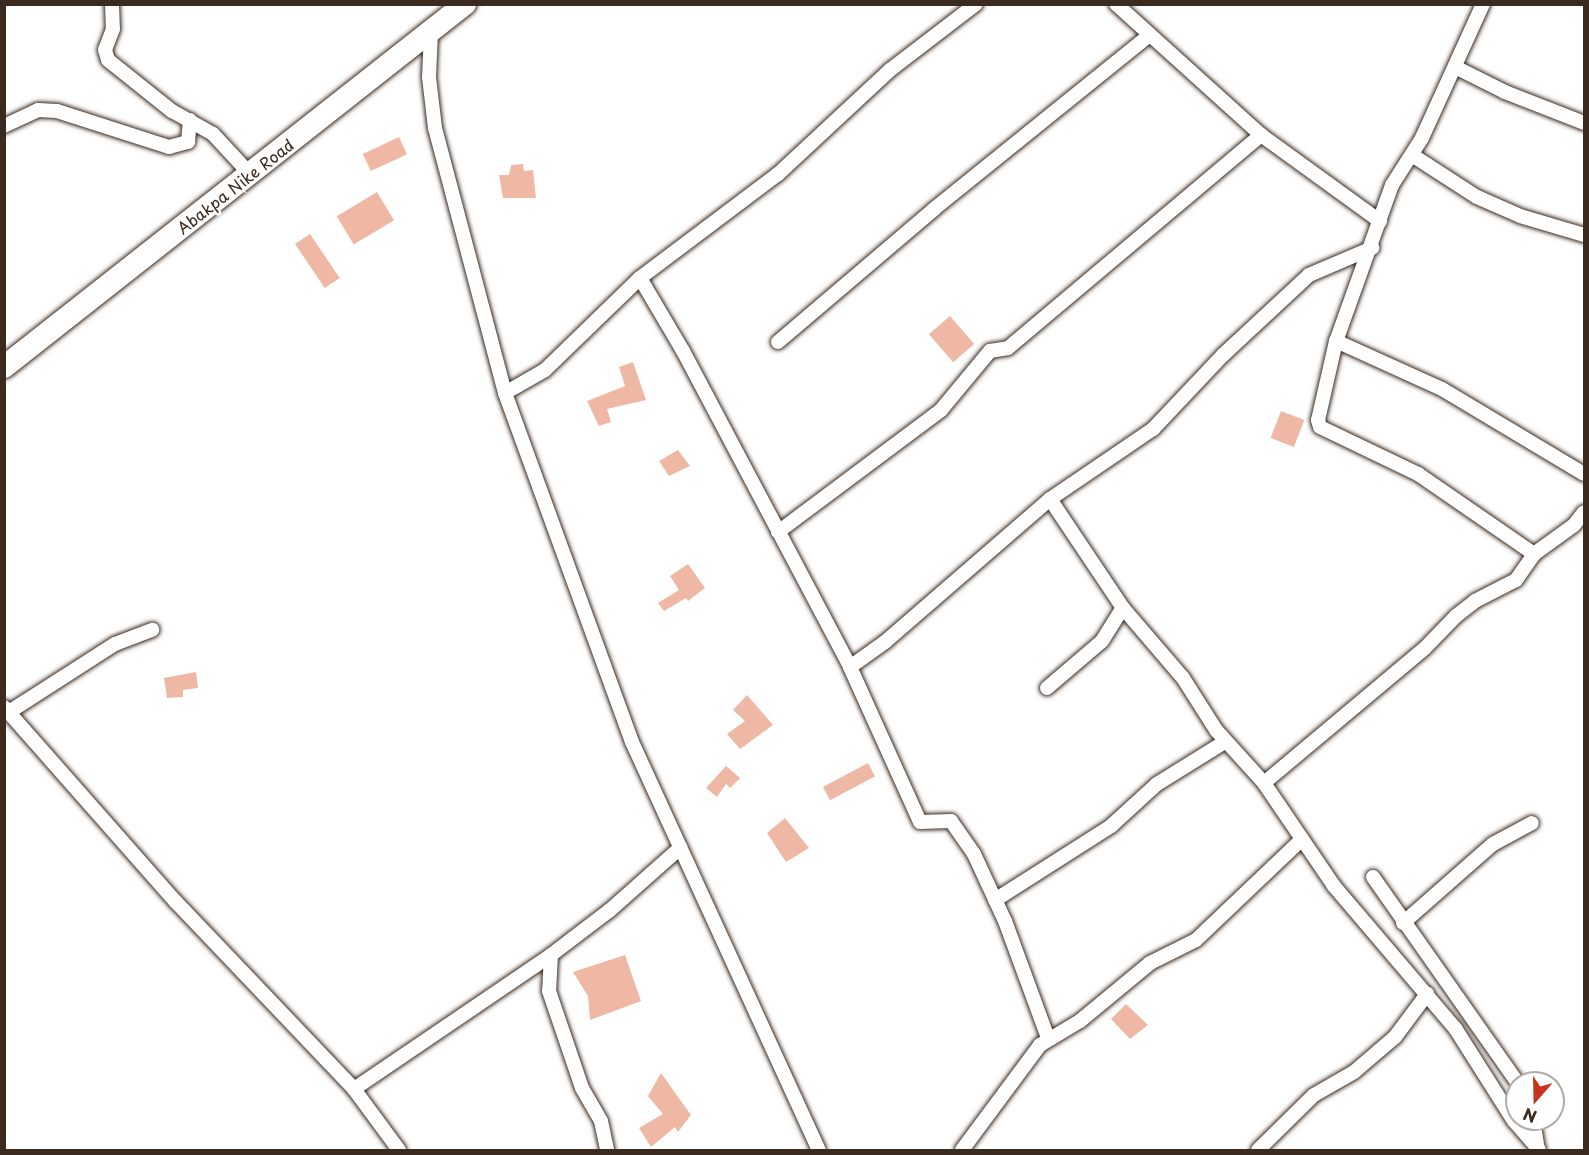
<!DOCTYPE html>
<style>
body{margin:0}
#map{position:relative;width:1589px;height:1155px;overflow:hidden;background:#fff;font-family:"Playpen Sans",sans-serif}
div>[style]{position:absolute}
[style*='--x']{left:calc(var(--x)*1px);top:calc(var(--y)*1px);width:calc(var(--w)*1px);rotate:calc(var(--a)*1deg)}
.building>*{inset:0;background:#efb8a4;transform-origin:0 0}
.roads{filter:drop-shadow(0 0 2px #3b2a1e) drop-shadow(0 0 2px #3b2a1e)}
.street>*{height:14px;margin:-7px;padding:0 7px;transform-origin:7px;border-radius:7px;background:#fff}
.primary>*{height:22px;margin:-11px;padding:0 11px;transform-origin:11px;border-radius:11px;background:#fff}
span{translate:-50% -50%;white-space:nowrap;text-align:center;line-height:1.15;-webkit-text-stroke:5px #fff;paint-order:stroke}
.street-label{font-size:16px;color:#3b2a1e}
.frame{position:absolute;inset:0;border:6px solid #3b2a1e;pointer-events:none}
.north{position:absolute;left:1505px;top:1071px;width:60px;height:60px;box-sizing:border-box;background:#fff;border:2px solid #b1aaa5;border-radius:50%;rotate:200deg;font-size:16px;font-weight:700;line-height:24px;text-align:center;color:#3b2a1e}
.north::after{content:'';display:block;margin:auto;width:21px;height:27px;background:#c8321e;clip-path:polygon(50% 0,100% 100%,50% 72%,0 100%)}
</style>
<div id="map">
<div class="building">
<i style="left:399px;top:137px;width:19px;height:40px;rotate:65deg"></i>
<i style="clip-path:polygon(523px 164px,524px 171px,533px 170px,536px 198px,503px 198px,499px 175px,509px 175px,511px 165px)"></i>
<i style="left:377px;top:192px;width:33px;height:47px;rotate:59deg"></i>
<i style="left:310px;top:234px;width:53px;height:18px;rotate:56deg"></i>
<i style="left:950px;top:316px;width:37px;height:28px;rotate:49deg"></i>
<i style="clip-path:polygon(633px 362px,646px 400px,607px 409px,611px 422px,599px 426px,587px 401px,625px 386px,619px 367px)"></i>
<i style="left:1281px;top:411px;width:25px;height:29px;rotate:21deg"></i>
<i style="clip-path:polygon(678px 450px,690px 466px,669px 476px,659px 461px)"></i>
<i style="clip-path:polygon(688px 564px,705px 588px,688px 601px,686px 598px,664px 611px,658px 603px,679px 590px,670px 576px)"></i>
<i style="clip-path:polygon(196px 672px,198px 688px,183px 690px,183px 697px,167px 698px,164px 678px)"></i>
<i style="clip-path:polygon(747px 695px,773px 725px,740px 749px,727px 734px,745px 721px,733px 710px)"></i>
<i style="left:868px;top:763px;width:15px;height:51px;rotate:62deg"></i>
<i style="clip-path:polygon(726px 766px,740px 778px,730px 788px,726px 784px,717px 797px,706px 788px)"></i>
<i style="clip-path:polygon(785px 818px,809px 848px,786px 862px,767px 833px)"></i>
<i style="clip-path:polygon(625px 955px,641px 1001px,590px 1020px,588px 996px,573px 972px)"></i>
<i style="clip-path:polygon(1126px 1004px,1148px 1025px,1130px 1039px,1111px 1019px)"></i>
<i style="clip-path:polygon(661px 1073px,691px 1115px,678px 1132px,675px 1127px,651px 1147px,639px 1128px,663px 1114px,648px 1096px)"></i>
</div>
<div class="roads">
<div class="street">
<i style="--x:112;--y:4;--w:25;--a:88"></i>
<i style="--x:113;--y:29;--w:22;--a:111"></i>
<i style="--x:105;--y:50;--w:10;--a:73"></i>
<i style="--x:108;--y:60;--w:82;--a:38.6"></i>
<i style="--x:172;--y:111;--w:47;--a:29.3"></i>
<i style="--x:213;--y:134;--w:54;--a:47.2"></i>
<i style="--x:1116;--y:4;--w:195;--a:42.1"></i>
<i style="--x:1261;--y:135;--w:147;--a:35.9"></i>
<i style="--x:1483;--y:4;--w:147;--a:114.5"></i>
<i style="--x:1422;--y:138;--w:56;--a:122.6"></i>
<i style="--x:1392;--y:185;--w:166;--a:109.7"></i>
<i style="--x:1336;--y:341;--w:81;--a:102.8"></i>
<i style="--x:1318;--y:420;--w:7;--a:74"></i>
<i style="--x:1320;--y:427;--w:109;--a:25.6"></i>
<i style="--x:1418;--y:474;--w:141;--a:34.6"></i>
<i style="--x:431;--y:32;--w:45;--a:92.5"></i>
<i style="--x:429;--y:77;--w:51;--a:83.3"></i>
<i style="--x:435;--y:128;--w:274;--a:75.2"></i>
<i style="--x:505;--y:393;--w:371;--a:70"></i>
<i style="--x:632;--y:742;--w:449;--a:65.4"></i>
<i style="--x:1455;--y:67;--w:56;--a:26.6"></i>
<i style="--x:1505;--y:92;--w:85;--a:21.4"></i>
<i style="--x:4;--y:126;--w:38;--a:-25"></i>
<i style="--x:38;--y:110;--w:19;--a:3"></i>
<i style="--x:57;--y:111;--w:118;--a:17.8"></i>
<i style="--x:169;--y:147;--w:20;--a:-15"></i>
<i style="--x:188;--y:142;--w:22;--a:-85"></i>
<i style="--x:1412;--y:155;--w:77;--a:32.9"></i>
<i style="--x:1477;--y:197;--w:47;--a:23.8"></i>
<i style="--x:1520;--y:216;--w:67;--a:16.5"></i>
<i style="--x:640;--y:278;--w:85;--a:59.5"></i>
<i style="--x:683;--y:351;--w:357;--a:62.1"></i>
<i style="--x:850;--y:667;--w:170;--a:65.7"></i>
<i style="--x:920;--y:822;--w:31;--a:-2"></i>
<i style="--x:951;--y:821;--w:40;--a:55.1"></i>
<i style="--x:974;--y:854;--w:74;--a:65.2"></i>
<i style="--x:1005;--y:921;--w:125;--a:69.8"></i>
<i style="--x:1336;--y:341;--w:116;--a:24.4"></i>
<i style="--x:1442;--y:389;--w:165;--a:30.9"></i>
<i style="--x:778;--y:342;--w:205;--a:-40.4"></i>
<i style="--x:934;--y:209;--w:277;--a:-38.9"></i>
<i style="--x:505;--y:393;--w:46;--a:-29.9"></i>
<i style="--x:545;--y:370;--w:132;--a:-44.1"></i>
<i style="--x:640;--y:278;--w:173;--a:-37"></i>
<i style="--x:778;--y:174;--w:153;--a:-42.9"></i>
<i style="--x:890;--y:70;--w:108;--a:-37.5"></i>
<i style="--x:1050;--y:499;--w:131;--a:56.2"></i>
<i style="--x:1123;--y:608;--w:92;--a:49.4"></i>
<i style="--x:1183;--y:678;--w:62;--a:57.6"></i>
<i style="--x:1216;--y:730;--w:72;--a:47.8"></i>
<i style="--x:1264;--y:783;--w:125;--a:55.8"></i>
<i style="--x:1334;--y:886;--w:187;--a:49.6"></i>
<i style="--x:1455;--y:1028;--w:110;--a:57.6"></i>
<i style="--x:1514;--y:1121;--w:38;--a:49"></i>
<i style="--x:778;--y:532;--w:204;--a:-36.8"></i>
<i style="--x:941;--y:410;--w:77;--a:-50.3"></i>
<i style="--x:990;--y:351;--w:18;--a:-9"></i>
<i style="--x:1008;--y:348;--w:331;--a:-40.1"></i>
<i style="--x:850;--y:667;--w:43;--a:-35.5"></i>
<i style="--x:885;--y:642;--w:218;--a:-40.9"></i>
<i style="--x:1050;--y:499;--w:125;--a:-34.2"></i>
<i style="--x:1153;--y:429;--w:102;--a:-46.6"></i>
<i style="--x:1223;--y:355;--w:117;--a:-42.9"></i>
<i style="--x:1309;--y:275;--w:69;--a:-23.2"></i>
<i style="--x:1047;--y:688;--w:72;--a:-40.5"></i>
<i style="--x:1102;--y:641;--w:39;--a:-58"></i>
<i style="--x:4;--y:707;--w:260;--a:48.6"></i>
<i style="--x:176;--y:902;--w:258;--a:46.4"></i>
<i style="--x:354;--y:1089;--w:76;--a:53.6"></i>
<i style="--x:9;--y:712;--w:126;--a:-32.7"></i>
<i style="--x:115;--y:644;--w:40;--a:-21"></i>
<i style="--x:1264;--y:783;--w:210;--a:-40"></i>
<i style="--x:1425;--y:648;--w:45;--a:-45.9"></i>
<i style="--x:1456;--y:616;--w:24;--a:-38"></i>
<i style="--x:1475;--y:601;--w:46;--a:-27.1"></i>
<i style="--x:1516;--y:580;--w:32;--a:-55"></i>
<i style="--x:1534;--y:554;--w:49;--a:-35.9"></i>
<i style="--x:1574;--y:525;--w:16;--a:-52"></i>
<i style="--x:1373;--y:877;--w:252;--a:54.9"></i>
<i style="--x:995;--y:900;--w:138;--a:-32.5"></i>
<i style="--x:1111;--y:826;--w:62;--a:-42.4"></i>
<i style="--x:1157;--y:784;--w:81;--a:-31.9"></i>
<i style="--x:1403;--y:923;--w:120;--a:-41.3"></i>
<i style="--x:1493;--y:844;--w:44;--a:-28.3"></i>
<i style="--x:551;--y:955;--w:36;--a:93"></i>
<i style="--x:549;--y:991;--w:102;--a:71.2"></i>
<i style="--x:582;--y:1088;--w:38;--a:60"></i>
<i style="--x:601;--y:1121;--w:30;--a:78"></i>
<i style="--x:354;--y:1089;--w:238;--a:-34.2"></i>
<i style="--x:551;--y:955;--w:74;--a:-37.3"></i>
<i style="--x:610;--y:910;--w:94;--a:-41.5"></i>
<i style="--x:1533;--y:1119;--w:30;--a:81"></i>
<i style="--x:962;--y:1150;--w:131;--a:-53.4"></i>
<i style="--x:1040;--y:1045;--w:47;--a:-31"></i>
<i style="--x:1080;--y:1021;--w:91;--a:-39.6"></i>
<i style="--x:1150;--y:963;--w:51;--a:-26.6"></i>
<i style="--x:1196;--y:940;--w:144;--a:-43.6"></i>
<i style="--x:1258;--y:1150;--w:78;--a:-44.5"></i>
<i style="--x:1314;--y:1095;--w:46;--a:-29.9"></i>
<i style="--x:1354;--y:1072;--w:54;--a:-40.5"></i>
<i style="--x:1395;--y:1037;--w:54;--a:-53.3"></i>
</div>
<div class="primary">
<i style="--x:4;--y:367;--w:587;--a:-38.22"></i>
</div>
</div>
<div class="street-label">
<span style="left:235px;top:186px;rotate:-38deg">Abakpa Nike Road</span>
</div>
<div class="frame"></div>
<div class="north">N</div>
</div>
